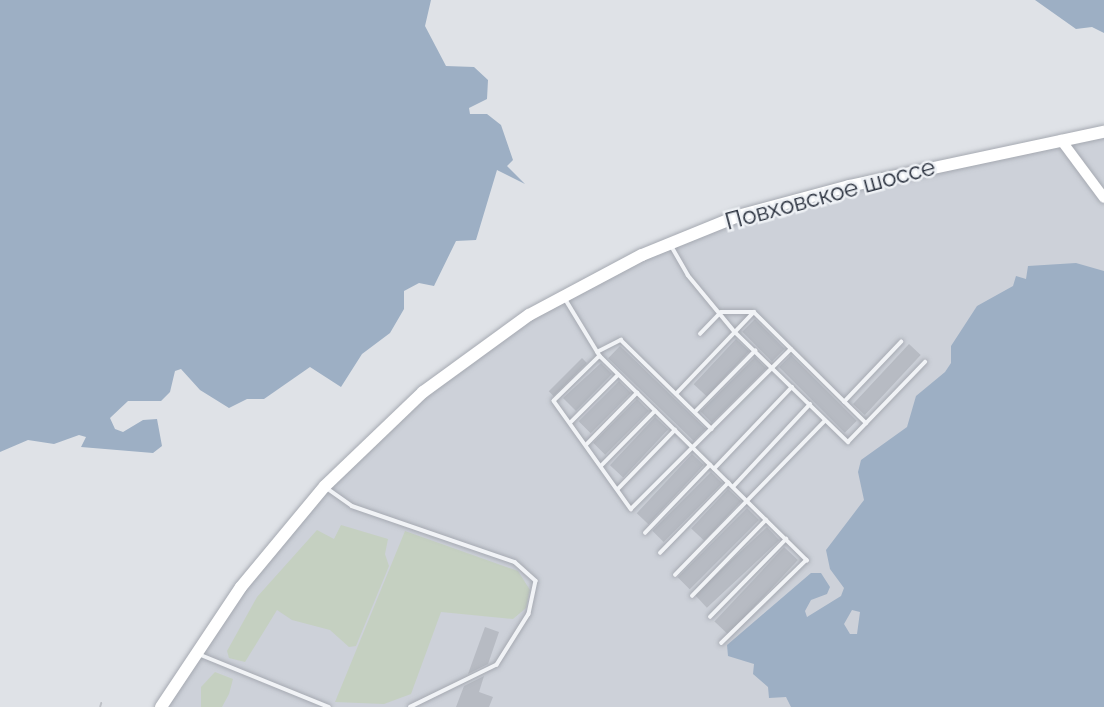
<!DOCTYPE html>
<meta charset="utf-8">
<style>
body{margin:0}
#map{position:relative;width:1104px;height:707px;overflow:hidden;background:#dfe2e7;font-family:Raleway,sans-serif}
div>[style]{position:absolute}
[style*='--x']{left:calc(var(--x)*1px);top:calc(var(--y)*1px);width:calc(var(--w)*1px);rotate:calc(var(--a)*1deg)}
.built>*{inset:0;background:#cdd1d9}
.green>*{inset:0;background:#c5d0c1}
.water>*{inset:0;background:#9dafc4}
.building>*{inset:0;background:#b7bbc3;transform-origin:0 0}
.path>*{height:2px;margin-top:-1px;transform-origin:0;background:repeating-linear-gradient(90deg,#bdc0c6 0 5px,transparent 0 10px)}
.roads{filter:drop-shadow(0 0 2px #a5a9b1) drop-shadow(0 0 2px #a5a9b1)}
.lane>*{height:3.5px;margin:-1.75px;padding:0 1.75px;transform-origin:1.75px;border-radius:1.75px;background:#f1f3f6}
.secondary>*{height:10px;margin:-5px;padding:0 5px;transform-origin:5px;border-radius:5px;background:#fff}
.primary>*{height:12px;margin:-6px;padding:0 6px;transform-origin:6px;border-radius:6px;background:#fff}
span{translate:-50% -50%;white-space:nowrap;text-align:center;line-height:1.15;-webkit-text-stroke:5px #eef1f5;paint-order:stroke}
.street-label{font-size:24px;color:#29303d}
</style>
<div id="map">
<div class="built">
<i style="clip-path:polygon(1104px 132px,1104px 707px,161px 707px,241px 587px,389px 423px,529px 315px,738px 216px)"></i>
</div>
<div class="green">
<i style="clip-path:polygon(341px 525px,388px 539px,385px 554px,389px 566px,356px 646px,349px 647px,330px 630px,292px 620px,277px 610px,245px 662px,229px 658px,227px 651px,257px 597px,317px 530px,334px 539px)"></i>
<i style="clip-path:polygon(405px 531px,518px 571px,530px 590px,526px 608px,513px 619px,441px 612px,411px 694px,384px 704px,335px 702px)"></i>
<i style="clip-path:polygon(215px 672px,233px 679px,229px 694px,222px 707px,201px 707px,201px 687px)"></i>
</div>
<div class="water">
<i style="clip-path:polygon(0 0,431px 0,425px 26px,446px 66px,474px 67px,488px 80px,487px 99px,469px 108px,470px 114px,487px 114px,501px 125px,513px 160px,507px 166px,525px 184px,497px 170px,476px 240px,456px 241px,434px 286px,419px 283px,404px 291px,404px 309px,390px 333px,362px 354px,341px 387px,310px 367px,264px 399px,247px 399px,229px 408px,200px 390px,181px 369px,175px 371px,170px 392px,161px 401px,128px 401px,110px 418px,115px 429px,123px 432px,143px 420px,157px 419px,162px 446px,153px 453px,81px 447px,86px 437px,79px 435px,54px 444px,28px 440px,0 452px)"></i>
<i style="clip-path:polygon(1035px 0,1104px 0,1104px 33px,1092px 27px,1076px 29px)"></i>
<i style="clip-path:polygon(evenodd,1076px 263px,1104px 271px,1104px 707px,791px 707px,786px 697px,769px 698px,768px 687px,753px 674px,754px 664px,728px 656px,727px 645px,811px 573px,821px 573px,830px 587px,827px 594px,811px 600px,805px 611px,807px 617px,841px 596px,844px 588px,830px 569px,826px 550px,864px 500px,858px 472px,861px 460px,907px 427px,916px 396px,945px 372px,951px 363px,951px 346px,977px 306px,1013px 286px,1016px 276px,1026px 279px,1028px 266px,1076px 263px,852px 610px,860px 612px,857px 634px,850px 634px,844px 624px,852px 610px)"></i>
</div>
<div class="building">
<i style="left:755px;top:319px;width:42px;height:18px;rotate:45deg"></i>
<i style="left:736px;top:339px;width:18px;height:62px;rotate:43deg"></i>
<i style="left:909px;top:344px;width:16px;height:82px;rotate:43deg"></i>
<i style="left:620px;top:346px;width:119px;height:17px;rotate:44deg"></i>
<i style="left:791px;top:355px;width:93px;height:17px;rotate:45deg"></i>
<i style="left:755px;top:357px;width:16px;height:77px;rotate:45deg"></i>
<i style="left:582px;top:358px;width:7px;height:47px;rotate:45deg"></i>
<i style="clip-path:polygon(601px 363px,612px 374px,576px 411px,563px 398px)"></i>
<i style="left:619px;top:381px;width:17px;height:57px;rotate:45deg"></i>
<i style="left:637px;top:399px;width:17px;height:62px;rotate:45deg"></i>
<i style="left:655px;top:417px;width:18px;height:66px;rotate:43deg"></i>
<i style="left:692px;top:454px;width:16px;height:81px;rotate:43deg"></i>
<i style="left:711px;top:472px;width:16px;height:83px;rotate:45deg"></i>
<i style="left:728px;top:489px;width:18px;height:54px;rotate:43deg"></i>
<i style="left:747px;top:508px;width:17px;height:98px;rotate:45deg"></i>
<i style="left:767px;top:527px;width:18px;height:99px;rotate:47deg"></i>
<i style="left:784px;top:547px;width:19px;height:102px;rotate:43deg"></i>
<i style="clip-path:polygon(485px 627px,499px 632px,488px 664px,468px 674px)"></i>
<i style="clip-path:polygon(484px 676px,479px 692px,493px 697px,489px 707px,456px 707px,464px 686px)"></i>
</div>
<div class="path">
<i style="--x:100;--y:707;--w:9;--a:-72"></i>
</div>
<div class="roads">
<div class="lane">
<i style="--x:672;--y:247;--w:32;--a:60"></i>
<i style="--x:688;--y:275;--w:74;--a:50.5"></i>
<i style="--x:735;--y:332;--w:158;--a:44.2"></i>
<i style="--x:848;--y:442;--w:111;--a:-46.1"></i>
<i style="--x:566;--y:300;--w:66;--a:58.7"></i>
<i style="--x:600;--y:356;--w:291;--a:44.6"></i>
<i style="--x:807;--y:560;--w:119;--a:135.7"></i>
<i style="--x:700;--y:334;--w:30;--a:-46"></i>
<i style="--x:721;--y:312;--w:33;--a:0"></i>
<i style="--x:754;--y:312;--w:158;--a:44.7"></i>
<i style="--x:597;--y:352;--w:27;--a:-27"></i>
<i style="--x:621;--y:340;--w:127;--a:44.4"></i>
<i style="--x:600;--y:356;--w:64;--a:135.6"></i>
<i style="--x:554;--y:401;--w:133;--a:54.5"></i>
<i style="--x:631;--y:509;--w:226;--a:-45"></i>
<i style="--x:676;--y:394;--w:113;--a:-46.4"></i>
<i style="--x:844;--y:402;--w:83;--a:-46.5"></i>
<i style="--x:695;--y:412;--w:86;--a:-45.5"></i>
<i style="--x:570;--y:423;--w:68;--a:-45"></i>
<i style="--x:586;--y:445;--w:73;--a:-45.6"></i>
<i style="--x:601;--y:466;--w:77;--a:-45.5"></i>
<i style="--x:714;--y:469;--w:113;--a:-46.4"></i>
<i style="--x:733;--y:487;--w:113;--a:-47.1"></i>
<i style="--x:328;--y:489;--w:29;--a:35"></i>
<i style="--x:352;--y:506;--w:172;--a:19"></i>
<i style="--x:515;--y:562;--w:28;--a:42"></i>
<i style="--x:536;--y:581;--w:34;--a:102"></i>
<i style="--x:529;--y:614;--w:60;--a:122.1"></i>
<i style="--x:497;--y:665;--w:96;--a:154"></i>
<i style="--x:618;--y:489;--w:82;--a:-46"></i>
<i style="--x:645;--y:533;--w:94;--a:-46.3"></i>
<i style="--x:660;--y:553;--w:98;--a:-45.8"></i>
<i style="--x:675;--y:575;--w:215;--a:-45.8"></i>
<i style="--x:692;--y:596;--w:106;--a:-45.8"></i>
<i style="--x:710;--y:617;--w:109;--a:-45.7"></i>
<i style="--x:201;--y:655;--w:138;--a:22.1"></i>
</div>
<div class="secondary">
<i style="--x:1061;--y:140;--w:72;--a:53.4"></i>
</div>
<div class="primary">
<i style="--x:161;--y:707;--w:144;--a:-56.3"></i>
<i style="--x:241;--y:587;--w:131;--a:-50.3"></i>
<i style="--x:325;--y:486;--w:136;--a:-43.8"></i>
<i style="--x:423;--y:392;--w:131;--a:-36"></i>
<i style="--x:529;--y:315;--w:128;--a:-28"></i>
<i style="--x:642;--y:255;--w:104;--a:-22.1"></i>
<i style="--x:738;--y:216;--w:115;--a:-15.1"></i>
<i style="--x:849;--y:186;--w:261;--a:-12"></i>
</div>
</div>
<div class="street-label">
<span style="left:830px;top:194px;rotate:-15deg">Повховское шоссе</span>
</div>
</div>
